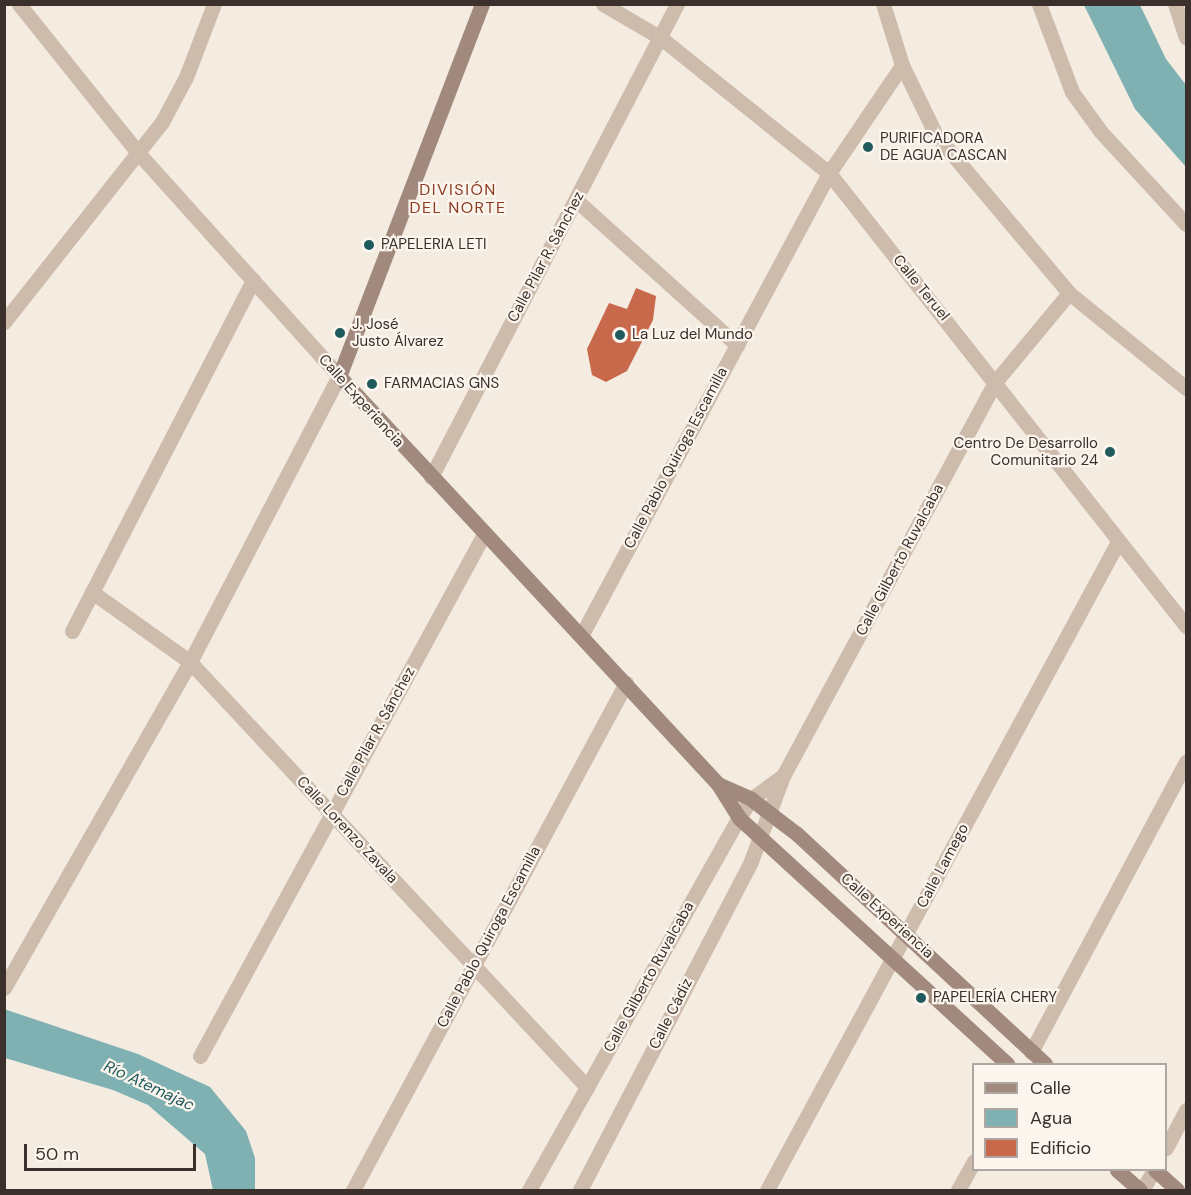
<!DOCTYPE html>
<meta charset="utf-8">
<style>
body{margin:0}
#map{position:relative;width:1191px;height:1195px;overflow:hidden;background:#f4ebe1;font-family:"DM Sans",sans-serif}
div>[style]{position:absolute}
[style*='--x']{left:calc(var(--x)*1px);top:calc(var(--y)*1px);width:calc(var(--w)*1px);rotate:calc(var(--a)*1deg)}
.water>*{inset:0;background:#7fb0b2}
.building>*{inset:0;background:#c8694b}
.street>*{height:15px;margin:-7.5px;padding:0 7.5px;transform-origin:7.5px;border-radius:7.5px;background:#cdbbac}
.secondary>*{height:15px;margin:-7.5px;padding:0 7.5px;transform-origin:7.5px;border-radius:7.5px;background:#a18a7d}
.dots>*{width:16px;height:16px;translate:-50% -50%;box-sizing:border-box;border:3px solid #fbf5ee;border-radius:50%}
span{translate:-50% -50%;white-space:nowrap;text-align:center;line-height:1.15;-webkit-text-stroke:4.5px #fbf5ee;paint-order:stroke}
.poi-label{font-size:15px;color:#3b302b}
.left{translate:0 -50%;text-align:left}
.right{translate:-100% -50%;text-align:right}
.street-label{font-size:15px;color:#3b302b}
.neighbourhood-label{font-size:16px;color:#8c3b22;letter-spacing:1.5px}
.water-label{font-size:16px;color:#1f5a5e;font-style:italic}
.frame{position:absolute;inset:0;border:6px solid #3b302b;pointer-events:none}
.legend{position:absolute;left:972px;top:1063px;width:195px;height:108px;box-sizing:border-box;background:#fbf5ee;border:2px solid #aea6a0;margin:0;padding:8px 10px;list-style:none;font-size:18px;color:#3b302b}
.legend li{display:flex;align-items:center;gap:12px;height:30px}
.legend b{width:30px;border:2px solid #aea6a0}
.scale{position:absolute;left:24px;top:1144px;width:172px;height:27px;box-sizing:border-box;border:3px solid #3b302b;border-top:0;padding-left:8px;font-size:18px;line-height:21px;white-space:nowrap;color:#3b302b;-webkit-text-stroke:4px #fbf5ee;paint-order:stroke}
</style>
<div id="map">
<div class="water">
<i style="clip-path:polygon(1084px 5px,1140px 5px,1166px 59px,1186px 85px,1186px 167px,1135px 109px)"></i>
<i style="clip-path:polygon(4px 1009px,138px 1054px,210px 1087px,246px 1131px,255px 1158px,255px 1190px,213px 1190px,205px 1154px,148px 1105px,113px 1090px,5px 1058px)"></i>
</div>
<div class="building">
<i style="clip-path:polygon(636px 288px,656px 296px,653px 320px,627px 371px,606px 382px,592px 375px,587px 349px,609px 303px,627px 309px)"></i>
</div>
<div class="street">
<i style="--x:603;--y:4;--w:67;--a:30.4"></i>
<i style="--x:661;--y:38;--w:216;--a:38.8"></i>
<i style="--x:829;--y:173;--w:577;--a:51.76"></i>
<i style="--x:883;--y:4;--w:64;--a:72.7"></i>
<i style="--x:902;--y:65;--w:78;--a:64.1"></i>
<i style="--x:936;--y:135;--w:207;--a:49.9"></i>
<i style="--x:1069;--y:293;--w:151;--a:39.1"></i>
<i style="--x:1039;--y:4;--w:94;--a:69.4"></i>
<i style="--x:1072;--y:92;--w:49;--a:54.1"></i>
<i style="--x:1101;--y:132;--w:125;--a:47.3"></i>
<i style="--x:1175;--y:4;--w:35;--a:72"></i>
<i style="--x:576;--y:200;--w:217;--a:42"></i>
<i style="--x:4;--y:322;--w:255;--a:-51.7"></i>
<i style="--x:162;--y:122;--w:51;--a:-61.9"></i>
<i style="--x:186;--y:77;--w:78;--a:-69"></i>
<i style="--x:431;--y:477;--w:533;--a:-62.52"></i>
<i style="--x:92;--y:592;--w:120;--a:35.5"></i>
<i style="--x:190;--y:662;--w:582;--a:46.95"></i>
<i style="--x:72;--y:631;--w:395;--a:-62.7"></i>
<i style="--x:581;--y:636;--w:525;--a:-61.82"></i>
<i style="--x:829;--y:173;--w:130;--a:-55.9"></i>
<i style="--x:4;--y:988;--w:375;--a:-60.3"></i>
<i style="--x:190;--y:662;--w:322;--a:-62.5"></i>
<i style="--x:339;--y:376;--w:299;--a:-132"></i>
<i style="--x:139;--y:154;--w:192;--a:-128.7"></i>
<i style="--x:1031;--y:1052;--w:329;--a:-61.9"></i>
<i style="--x:200;--y:1056;--w:594;--a:-61.45"></i>
<i style="--x:1166;--y:1148;--w:43;--a:-62.2"></i>
<i style="--x:353;--y:1190;--w:576;--a:-61.7"></i>
<i style="--x:529;--y:1190;--w:427;--a:-60.6"></i>
<i style="--x:739;--y:818;--w:22;--a:-58"></i>
<i style="--x:751;--y:799;--w:39;--a:-36"></i>
<i style="--x:580;--y:1190;--w:371;--a:-62.5"></i>
<i style="--x:751;--y:861;--w:91;--a:-69.4"></i>
<i style="--x:783;--y:776;--w:449;--a:-61.7"></i>
<i style="--x:996;--y:381;--w:114;--a:-50.3"></i>
<i style="--x:767;--y:1190;--w:737;--a:-61.56"></i>
<i style="--x:958;--y:1190;--w:33;--a:-61"></i>
<i style="--x:1142;--y:1190;--w:23;--a:-59"></i>
</div>
<div class="secondary">
<i style="--x:482;--y:4;--w:399;--a:111"></i>
<i style="--x:339;--y:376;--w:557;--a:47.11"></i>
<i style="--x:718;--y:784;--w:40;--a:58"></i>
<i style="--x:739;--y:818;--w:364;--a:42.5"></i>
<i style="--x:718;--y:784;--w:36;--a:24"></i>
<i style="--x:751;--y:799;--w:58;--a:37.3"></i>
<i style="--x:797;--y:834;--w:338;--a:42.8"></i>
<i style="--x:1117;--y:1170;--w:30;--a:41"></i>
<i style="--x:1155;--y:1170;--w:30;--a:42"></i>
</div>
<div class="dots">
<i style="left:868px;top:147px;background:#1f5a5e"></i>
<i style="left:369px;top:245px;background:#1f5a5e"></i>
<i style="left:340px;top:333px;background:#1f5a5e"></i>
<i style="left:620px;top:335px;background:#1f5a5e"></i>
<i style="left:372px;top:384px;background:#1f5a5e"></i>
<i style="left:1110px;top:452px;background:#1f5a5e"></i>
<i style="left:921px;top:998px;background:#1f5a5e"></i>
</div>
<div class="poi-label">
<span class="left" style="left:880px;top:147px">PURIFICADORA<br>DE AGUA CASCAN</span>
<span class="left" style="left:381px;top:245px">PAPELERIA LETI</span>
<span class="left" style="left:352px;top:333px">J. José<br>Justo Álvarez</span>
<span class="left" style="left:632px;top:335px">La Luz del Mundo</span>
<span class="left" style="left:384px;top:384px">FARMACIAS GNS</span>
<span class="right" style="left:1098px;top:452px">Centro De Desarrollo<br>Comunitario 24</span>
<span class="left" style="left:933px;top:998px">PAPELERÍA CHERY</span>
</div>
<div class="street-label">
<span style="left:546px;top:257px;rotate:-62deg">Calle Pilar R. Sánchez</span>
<span style="left:921px;top:288px;rotate:51deg">Calle Teruel</span>
<span style="left:361px;top:401px;rotate:48deg">Calle Experiencia</span>
<span style="left:676px;top:458px;rotate:-62deg">Calle Pablo Quiroga Escamilla</span>
<span style="left:900px;top:560px;rotate:-62deg">Calle Gilberto Ruvalcaba</span>
<span style="left:376px;top:732px;rotate:-61deg">Calle Pilar R. Sánchez</span>
<span style="left:347px;top:830px;rotate:47deg">Calle Lorenzo Zavala</span>
<span style="left:943px;top:866px;rotate:-62deg">Calle Lamego</span>
<span style="left:887px;top:916px;rotate:42deg">Calle Experiencia</span>
<span style="left:489px;top:937px;rotate:-62deg">Calle Pablo Quiroga Escamilla</span>
<span style="left:649px;top:977px;rotate:-61deg">Calle Gilberto Ruvalcaba</span>
<span style="left:671px;top:1014px;rotate:-63deg">Calle Cádiz</span>
</div>
<div class="neighbourhood-label">
<span style="left:458px;top:199px">DIVISIÓN<br>DEL NORTE</span>
</div>
<div class="water-label">
<span style="left:149px;top:1086px;rotate:25deg">Río Atemajac</span>
</div>
<div class="frame"></div>
<ul class="legend">
<li><b style="height:8px;background:#a18a7d"></b>Calle</li>
<li><b style="height:16px;background:#7fb0b2"></b>Agua</li>
<li><b style="height:16px;background:#c8694b"></b>Edificio</li>
</ul>
<div class="scale">50 m</div>
</div>
